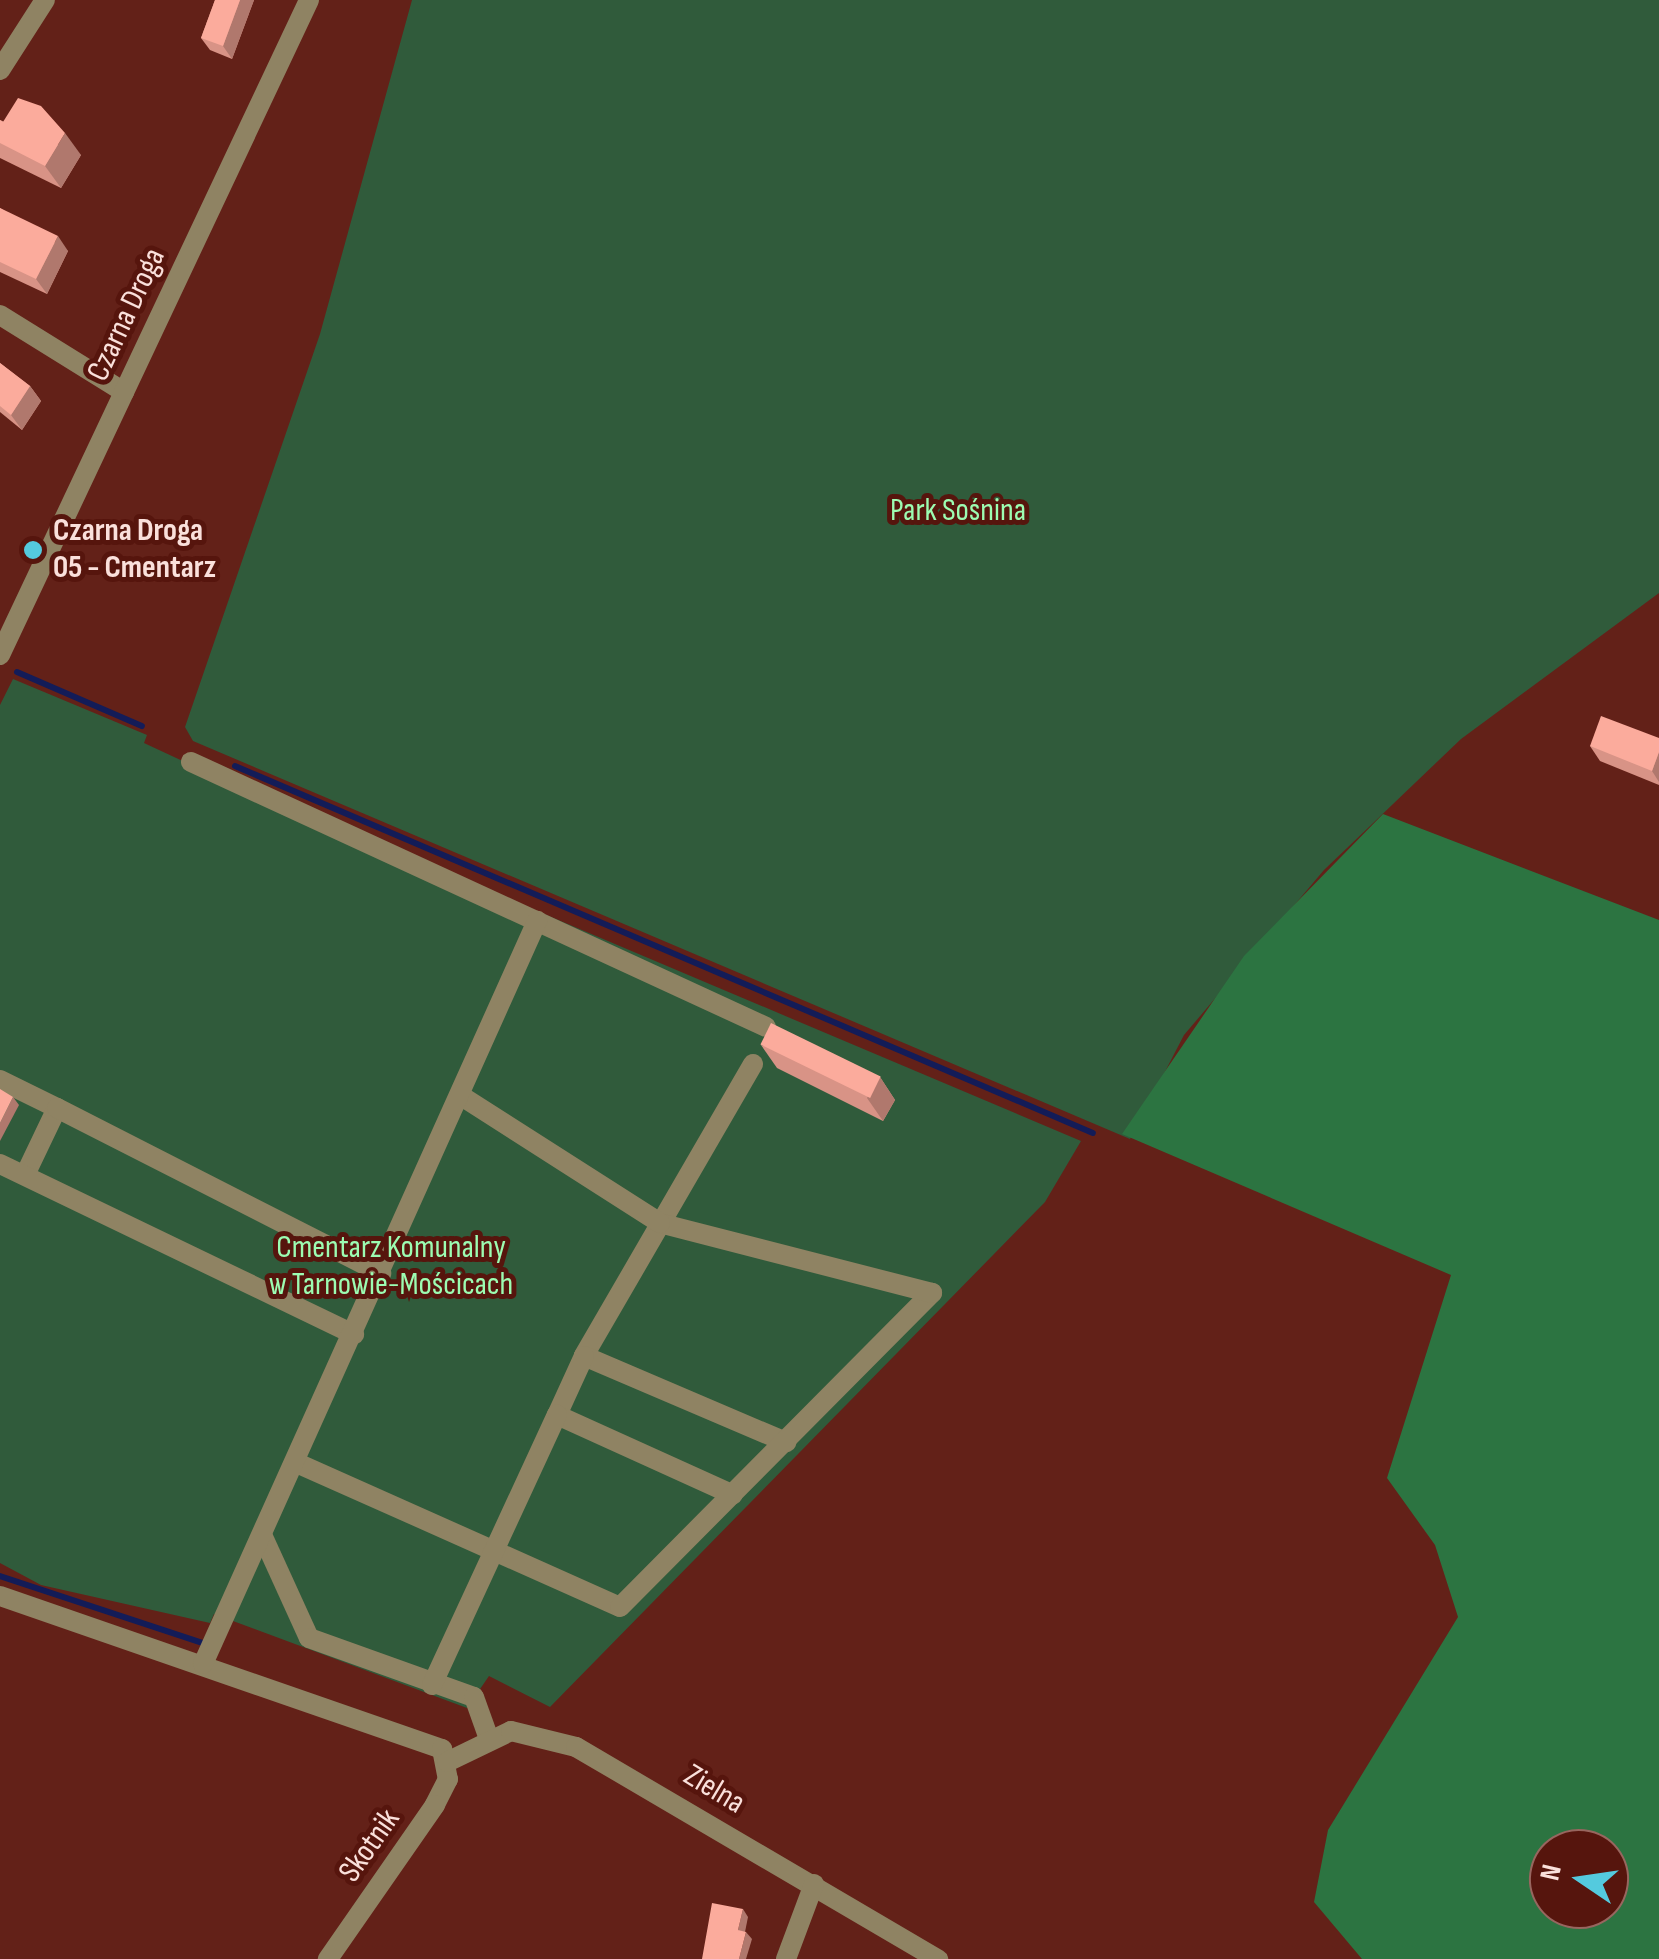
<!DOCTYPE html>
<meta charset="utf-8">
<style>
body{margin:0}
#map{position:relative;width:1659px;height:1959px;overflow:hidden;background:#632118;font-family:"Sofia Sans Condensed",sans-serif}
div>[style]{position:absolute}
[style*='--x']{left:calc(var(--x)*1px);top:calc(var(--y)*1px);width:calc(var(--w)*1px);rotate:calc(var(--a)*1deg)}
.green>*{inset:0;background:#305b3b}
.forest>*{inset:0;background:#2c7441}
.stream>*{height:6px;margin:-3px;padding:0 3px;transform-origin:3px;border-radius:3px;background:#131c58}
.street>*{height:20px;margin:-10px;padding:0 10px;transform-origin:10px;border-radius:10px;background:#8f8363}
.wall>*{inset:0;background:#d89386}
.shaded-wall>*{inset:0;background:#b0786d}
.building>*{inset:0;background:#fbab9c;transform-origin:0 0}
.dots>*{width:28px;height:28px;translate:-50% -50%;box-sizing:border-box;border:5px solid #56150d;border-radius:50%}
span{translate:-50% -50%;white-space:nowrap;text-align:center;line-height:1.15;-webkit-text-stroke:10px #56150d;paint-order:stroke}
.street-label{font-size:32px;color:#fae0db}
.park-label{font-size:32px;color:#9cfcb2}
.poi-label{font-size:32px;color:#fae0db;font-weight:700}
.left{translate:0 -50%;text-align:left}
.north{position:absolute;left:1529px;top:1829px;width:100px;height:100px;box-sizing:border-box;background:#56150d;border:2px solid #98665f;border-radius:50%;rotate:283deg;font-size:28px;font-weight:700;line-height:40px;text-align:center;color:#fae0db}
.north::after{content:'';display:block;margin:auto;width:35px;height:45px;background:#54cade;clip-path:polygon(50% 0,100% 100%,50% 72%,0 100%)}
</style>
<div id="map">
<div class="green">
<i style="clip-path:polygon(412px 0,1659px 0,1659px 593px,1461px 739px,1324px 870px,1184px 1035px,1130px 1139px,193px 741px,185px 727px,320px 334px)"></i>
<i style="clip-path:polygon(13px 679px,147px 735px,144px 743px,187px 763px,1081px 1141px,1045px 1202px,550px 1707px,489px 1676px,467px 1708px,214px 1614px,210px 1623px,41px 1585px,0 1563px,0 705px)"></i>
</div>
<div class="forest">
<i style="clip-path:polygon(evenodd,1383px 814px,1659px 920px,1659px 1959px,1362px 1959px,1314px 1902px,1328px 1830px,1458px 1617px,1435px 1545px,1387px 1478px,1451px 1275px,1122px 1134px,1244px 956px,1383px 814px,1549px 1849px,1609px 1849px,1609px 1909px,1549px 1909px,1549px 1849px)"></i>
</div>
<div class="stream">
<i style="--x:17;--y:672;--w:136;--a:23.4"></i>
<i style="--x:235;--y:766;--w:933;--a:23.16"></i>
<i style="--x:0;--y:1576;--w:217;--a:18.3"></i>
</div>
<div class="street">
<i style="--x:0;--y:70;--w:83;--a:-57.3"></i>
<i style="--x:0;--y:315;--w:146;--a:31.8"></i>
<i style="--x:0;--y:655;--w:724;--a:-64.74"></i>
<i style="--x:191;--y:762;--w:633;--a:24.74"></i>
<i style="--x:753;--y:1064;--w:337;--a:120.1"></i>
<i style="--x:584;--y:1356;--w:220;--a:23.1"></i>
<i style="--x:0;--y:1080;--w:64;--a:26.2"></i>
<i style="--x:57;--y:1108;--w:74;--a:115.5"></i>
<i style="--x:57;--y:1108;--w:364;--a:27"></i>
<i style="--x:0;--y:1164;--w:393;--a:25.7"></i>
<i style="--x:584;--y:1356;--w:65;--a:114.6"></i>
<i style="--x:557;--y:1415;--w:193;--a:24.4"></i>
<i style="--x:299;--y:1464;--w:351;--a:24"></i>
<i style="--x:620;--y:1607;--w:443;--a:-45.2"></i>
<i style="--x:932;--y:1293;--w:281;--a:-165.6"></i>
<i style="--x:660;--y:1223;--w:237;--a:-147.4"></i>
<i style="--x:263;--y:1537;--w:111;--a:65.5"></i>
<i style="--x:309;--y:1638;--w:175;--a:19.7"></i>
<i style="--x:474;--y:1697;--w:41;--a:70.3"></i>
<i style="--x:0;--y:1596;--w:468;--a:19.1"></i>
<i style="--x:442;--y:1749;--w:31;--a:79"></i>
<i style="--x:448;--y:1779;--w:29;--a:117"></i>
<i style="--x:435;--y:1805;--w:188;--a:124.8"></i>
<i style="--x:203;--y:1664;--w:815;--a:-65.79"></i>
<i style="--x:432;--y:1685;--w:298;--a:-65.2"></i>
<i style="--x:447;--y:1762;--w:71;--a:-25.8"></i>
<i style="--x:511;--y:1731;--w:67;--a:13.8"></i>
<i style="--x:576;--y:1747;--w:420;--a:30.4"></i>
<i style="--x:786;--y:1959;--w:80;--a:-69.5"></i>
</div>
<div class="wall">
<i style="clip-path:polygon(215px 0,254px 0,232px 59px,210px 50px,201px 38px)"></i>
<i style="clip-path:polygon(0 120px,81px 155px,61px 188px,0 158px)"></i>
<i style="clip-path:polygon(0 208px,68px 251px,47px 294px,0 272px)"></i>
<i style="clip-path:polygon(0 363px,30px 386px,41px 401px,22px 430px,0 412px)"></i>
<i style="clip-path:polygon(1659px 738px,1659px 785px,1600px 761px,1590px 746px)"></i>
<i style="clip-path:polygon(761px 1045px,880px 1077px,895px 1100px,883px 1121px,777px 1068px)"></i>
</div>
<div class="shaded-wall">
<i style="clip-path:polygon(240px 0,254px 0,232px 59px,223px 46px)"></i>
<i style="clip-path:polygon(65px 133px,81px 155px,61px 188px,45px 166px)"></i>
<i style="clip-path:polygon(58px 236px,68px 251px,47px 294px,36px 279px)"></i>
<i style="clip-path:polygon(30px 386px,41px 401px,22px 430px,11px 415px)"></i>
<i style="clip-path:polygon(1659px 752px,1659px 782px,1652px 771px)"></i>
<i style="clip-path:polygon(880px 1077px,895px 1100px,883px 1121px,867px 1098px)"></i>
<i style="clip-path:polygon(13px 1097px,19px 1105px,0 1141px,0 1123px)"></i>
<i style="clip-path:polygon(743px 1909px,748px 1917px,744px 1937px,738px 1930px)"></i>
<i style="clip-path:polygon(746px 1932px,752px 1939px,746px 1959px,739px 1959px)"></i>
</div>
<div class="building">
<i style="clip-path:polygon(215px 0,240px 0,223px 46px,201px 38px)"></i>
<i style="clip-path:polygon(18px 98px,41px 106px,65px 133px,45px 166px,0 143px,0 120px,3px 122px)"></i>
<i style="clip-path:polygon(0 208px,58px 236px,36px 279px,0 262px)"></i>
<i style="clip-path:polygon(0 363px,30px 386px,11px 415px,0 406px)"></i>
<i style="clip-path:polygon(1601px 716px,1659px 738px,1659px 752px,1652px 771px,1590px 746px)"></i>
<i style="left:771px;top:1023px;width:122px;height:24px;rotate:26deg"></i>
<i style="clip-path:polygon(0 1089px,13px 1097px,0 1123px)"></i>
<i style="clip-path:polygon(712px 1903px,743px 1909px,738px 1930px,746px 1932px,739px 1959px,702px 1959px)"></i>
</div>
<div class="dots">
<i style="left:33px;top:550px;background:#54cade"></i>
</div>
<div class="street-label">
<span style="left:127px;top:315px;rotate:-65deg">Czarna Droga</span>
<span style="left:714px;top:1790px;rotate:31deg">Zielna</span>
<span style="left:370px;top:1846px;rotate:-55deg">Skotnik</span>
</div>
<div class="park-label">
<span style="left:958px;top:511px">Park Sośnina</span>
<span style="left:391px;top:1267px">Cmentarz Komunalny<br>w Tarnowie-Mościcach</span>
</div>
<div class="poi-label">
<span class="left" style="left:53px;top:550px">Czarna Droga<br>05 - Cmentarz</span>
</div>
<div class="north">N</div>
</div>
